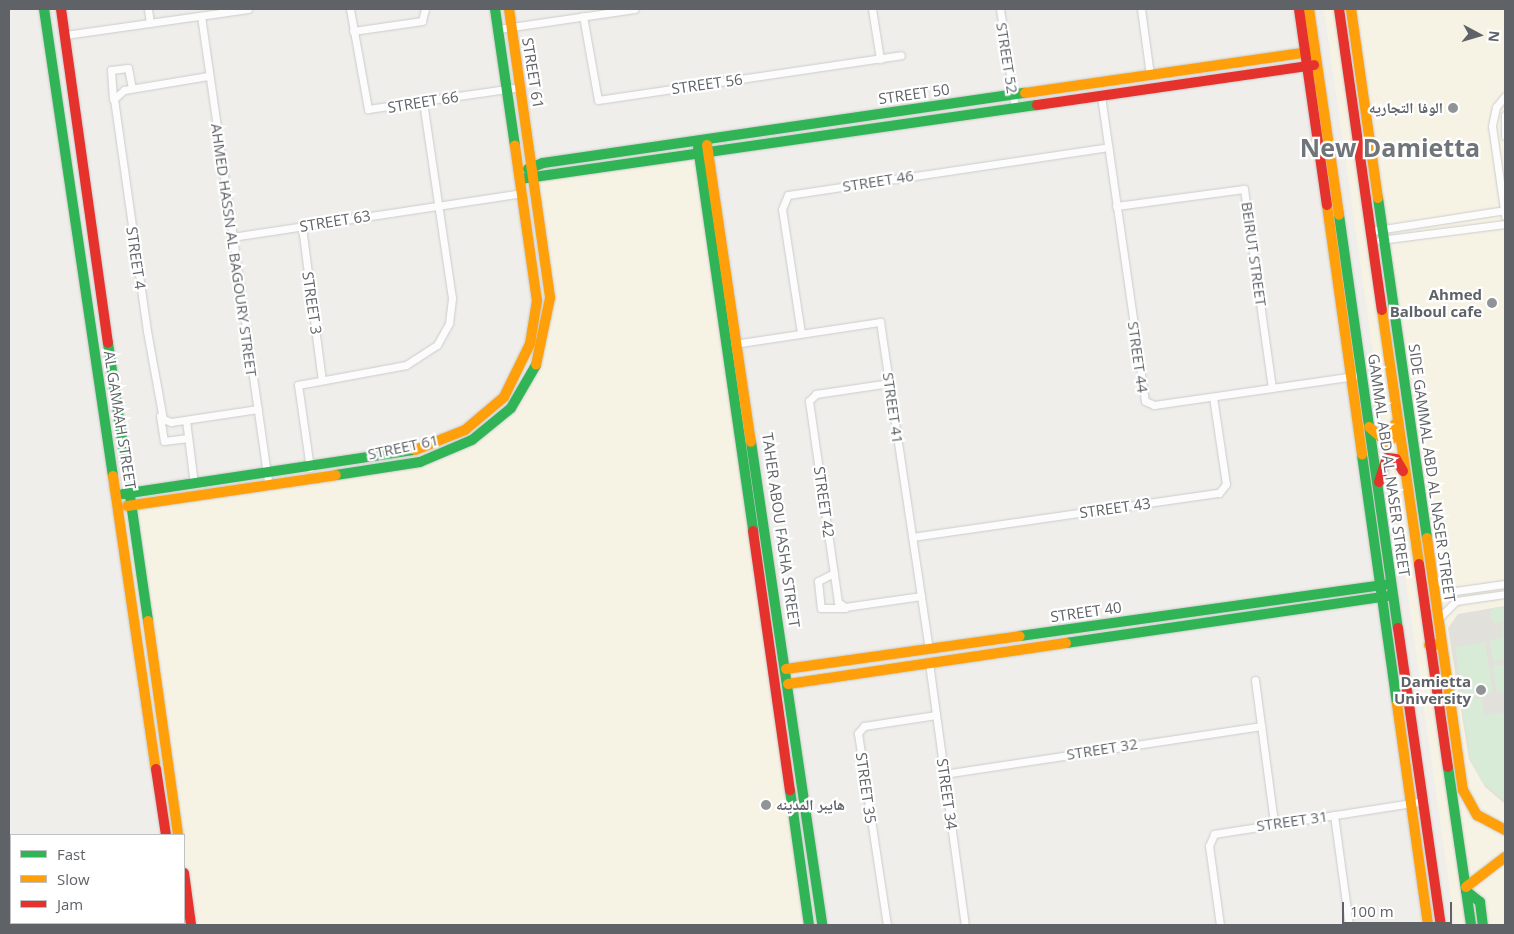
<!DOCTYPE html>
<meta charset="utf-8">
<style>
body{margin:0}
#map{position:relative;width:1514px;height:934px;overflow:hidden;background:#efeeea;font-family:"Open Sans","Noto Naskh Arabic",sans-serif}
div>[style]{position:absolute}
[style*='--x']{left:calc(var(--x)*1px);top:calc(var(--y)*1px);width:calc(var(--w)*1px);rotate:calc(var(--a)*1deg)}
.commercial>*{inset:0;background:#f7f3e4}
.education>*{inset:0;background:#e2e0da}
.green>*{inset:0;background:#d8ebd6;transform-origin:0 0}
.round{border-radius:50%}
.roads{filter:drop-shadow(0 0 1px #cbcccc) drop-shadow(0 0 1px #cbcccc)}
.street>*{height:7px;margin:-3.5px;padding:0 3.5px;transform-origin:3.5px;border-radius:3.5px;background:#fdfcfc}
.fast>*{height:10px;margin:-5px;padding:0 5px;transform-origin:5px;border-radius:5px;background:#30b455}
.slow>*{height:10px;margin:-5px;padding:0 5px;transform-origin:5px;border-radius:5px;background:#ff9f0a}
.jam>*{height:10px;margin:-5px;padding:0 5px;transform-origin:5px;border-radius:5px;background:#e5322d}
.dots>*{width:14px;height:14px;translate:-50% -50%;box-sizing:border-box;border:2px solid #fff;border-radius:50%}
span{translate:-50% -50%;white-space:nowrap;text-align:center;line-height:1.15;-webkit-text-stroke:4.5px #fff;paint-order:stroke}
.street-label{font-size:15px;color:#5f6368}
.poi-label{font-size:15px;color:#5f6368;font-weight:700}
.right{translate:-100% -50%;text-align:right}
.left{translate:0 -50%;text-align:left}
.town-label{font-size:25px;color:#70757a;font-weight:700}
.frame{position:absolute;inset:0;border:10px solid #5f6368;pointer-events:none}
.legend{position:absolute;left:10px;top:834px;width:175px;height:90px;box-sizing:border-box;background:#fff;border:1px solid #bfc1c3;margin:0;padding:6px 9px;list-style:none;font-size:15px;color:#5f6368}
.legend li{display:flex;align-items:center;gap:10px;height:25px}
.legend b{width:25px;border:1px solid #bfc1c3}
.north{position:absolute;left:1454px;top:10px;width:50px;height:50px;-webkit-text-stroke:4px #fff;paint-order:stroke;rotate:96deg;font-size:14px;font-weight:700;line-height:20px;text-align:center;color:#5f6368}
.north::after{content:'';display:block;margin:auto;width:18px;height:22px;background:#5f6368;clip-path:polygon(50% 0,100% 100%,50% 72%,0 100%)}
.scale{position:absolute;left:1342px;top:902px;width:110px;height:22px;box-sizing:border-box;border:2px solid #5f6368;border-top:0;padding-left:6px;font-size:15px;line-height:18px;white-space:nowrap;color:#5f6368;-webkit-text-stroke:4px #fff;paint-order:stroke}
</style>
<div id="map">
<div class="commercial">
<i style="clip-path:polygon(1324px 9px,1505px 9px,1505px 925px,1455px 925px)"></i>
<i style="clip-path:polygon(702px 146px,816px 925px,183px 925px,184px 835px,170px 835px,121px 502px,386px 463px,424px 455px,472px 433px,509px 400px,536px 349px,544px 291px,527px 171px)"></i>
</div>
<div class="education">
<i style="clip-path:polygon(1505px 606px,1505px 804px,1485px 787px,1469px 759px,1448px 628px,1458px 614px)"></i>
</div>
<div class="green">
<i class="round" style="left:1490px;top:607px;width:16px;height:16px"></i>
<i style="clip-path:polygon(1502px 626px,1505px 626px,1505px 659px,1493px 662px,1490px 640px,1503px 637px)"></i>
<i style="left:1485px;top:642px;width:51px;height:30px;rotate:81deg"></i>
<i style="clip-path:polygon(1505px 664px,1505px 691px,1497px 692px,1493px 666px)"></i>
<i style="clip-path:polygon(1482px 698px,1484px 715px,1505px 712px,1505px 801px,1482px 782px,1470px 758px,1461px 701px)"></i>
</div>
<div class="roads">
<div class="street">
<i style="--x:148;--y:9;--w:14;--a:82"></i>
<i style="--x:350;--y:9;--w:102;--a:79.8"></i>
<i style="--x:368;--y:109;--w:154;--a:-8.2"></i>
<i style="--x:872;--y:9;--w:51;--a:80.9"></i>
<i style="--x:1000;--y:9;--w:100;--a:81.4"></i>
<i style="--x:1141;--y:9;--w:67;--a:82.2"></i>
<i style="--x:201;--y:16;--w:474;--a:81.8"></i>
<i style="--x:583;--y:16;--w:85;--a:79.9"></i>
<i style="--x:598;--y:100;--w:306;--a:-8.4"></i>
<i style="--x:498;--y:29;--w:138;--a:-8.3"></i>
<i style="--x:353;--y:31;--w:70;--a:-8.2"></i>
<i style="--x:422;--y:21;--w:12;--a:-76"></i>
<i style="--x:65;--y:35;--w:185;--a:-8.1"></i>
<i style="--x:208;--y:76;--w:85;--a:170.5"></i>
<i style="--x:124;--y:90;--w:13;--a:138"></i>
<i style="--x:114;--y:99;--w:234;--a:81.9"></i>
<i style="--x:147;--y:331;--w:89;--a:79.7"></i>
<i style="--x:163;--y:419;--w:9;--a:21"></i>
<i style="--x:171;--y:422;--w:88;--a:-8.5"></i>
<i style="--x:1101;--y:96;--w:308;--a:81.8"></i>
<i style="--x:1145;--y:401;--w:10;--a:24"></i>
<i style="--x:1154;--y:405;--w:203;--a:-8.2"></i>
<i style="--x:1505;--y:96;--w:14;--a:129"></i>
<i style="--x:1496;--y:107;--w:19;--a:102"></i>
<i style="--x:1492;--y:126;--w:91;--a:81.8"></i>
<i style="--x:113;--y:99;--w:29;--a:-94"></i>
<i style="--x:111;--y:70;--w:17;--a:-7"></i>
<i style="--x:128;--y:68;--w:20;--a:79"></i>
<i style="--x:1505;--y:115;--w:21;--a:90"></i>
<i style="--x:1116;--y:206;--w:129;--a:-7.6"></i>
<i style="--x:1244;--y:189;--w:201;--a:82"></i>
<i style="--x:302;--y:227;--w:154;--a:82.6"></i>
<i style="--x:1371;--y:231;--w:136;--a:-8.9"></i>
<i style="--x:232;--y:237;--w:294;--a:-8.6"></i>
<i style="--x:1380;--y:240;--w:126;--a:-7.3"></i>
<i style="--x:801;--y:333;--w:125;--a:-98.7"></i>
<i style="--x:782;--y:209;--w:15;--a:-67"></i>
<i style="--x:788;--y:195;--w:324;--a:-8.5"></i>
<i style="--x:734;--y:344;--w:148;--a:-8.6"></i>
<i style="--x:880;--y:322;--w:331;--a:81.5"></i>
<i style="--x:890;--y:383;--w:75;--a:171.5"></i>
<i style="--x:816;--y:394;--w:10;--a:135"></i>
<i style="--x:809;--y:401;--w:203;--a:81.8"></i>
<i style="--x:838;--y:602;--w:9;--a:36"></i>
<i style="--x:845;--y:607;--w:77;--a:-8.2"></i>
<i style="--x:160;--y:416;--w:25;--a:81"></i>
<i style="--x:164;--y:441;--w:24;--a:-7"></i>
<i style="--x:186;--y:420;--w:64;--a:82.9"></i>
<i style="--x:310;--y:468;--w:84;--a:-98.2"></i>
<i style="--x:298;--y:385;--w:110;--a:-10.5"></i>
<i style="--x:406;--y:365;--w:37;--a:-33"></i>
<i style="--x:437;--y:345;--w:25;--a:-61"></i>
<i style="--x:449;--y:323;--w:25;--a:-83"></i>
<i style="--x:452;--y:298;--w:198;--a:-98.4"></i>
<i style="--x:912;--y:537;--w:310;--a:-8.2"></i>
<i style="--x:1219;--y:493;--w:11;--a:-52"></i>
<i style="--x:1226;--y:484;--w:88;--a:-98.5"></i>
<i style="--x:834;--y:573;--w:18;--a:153"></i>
<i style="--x:818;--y:581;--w:27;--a:84"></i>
<i style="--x:821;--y:608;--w:24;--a:0"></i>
<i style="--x:1433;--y:578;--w:26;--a:31"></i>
<i style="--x:1455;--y:591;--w:50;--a:-8"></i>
<i style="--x:1439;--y:618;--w:24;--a:-45"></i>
<i style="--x:1456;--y:601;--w:49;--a:-8.1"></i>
<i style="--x:929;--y:663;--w:264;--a:82.2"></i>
<i style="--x:1255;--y:680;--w:144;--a:82.4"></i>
<i style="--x:944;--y:774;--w:321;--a:-8.6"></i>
<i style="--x:1334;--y:815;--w:111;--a:82.2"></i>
<i style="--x:887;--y:925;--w:194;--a:-98.6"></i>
<i style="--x:858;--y:733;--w:9;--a:-49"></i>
<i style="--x:864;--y:726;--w:73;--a:-8.7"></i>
<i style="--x:1220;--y:925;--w:80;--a:-97.9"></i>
<i style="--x:1209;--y:846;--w:13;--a:-67"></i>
<i style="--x:1214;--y:834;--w:213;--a:-8.9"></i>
</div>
<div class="fast">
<i style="--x:44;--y:9;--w:472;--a:81.6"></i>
<i style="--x:495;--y:9;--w:138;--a:81.7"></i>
<i style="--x:698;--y:147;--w:388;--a:81.8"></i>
<i style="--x:528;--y:169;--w:16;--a:-22"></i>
<i style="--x:543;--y:163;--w:487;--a:-8.3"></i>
<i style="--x:520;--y:179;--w:522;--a:-8.15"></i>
<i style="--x:1378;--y:198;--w:344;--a:81.8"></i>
<i style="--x:1339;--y:215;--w:417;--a:81.9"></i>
<i style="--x:108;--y:343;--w:281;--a:81.8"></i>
<i style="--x:751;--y:442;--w:488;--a:81.6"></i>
<i style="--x:1362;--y:455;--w:251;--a:82"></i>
<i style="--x:336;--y:475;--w:85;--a:-8.8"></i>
<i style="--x:420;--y:462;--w:56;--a:-22.9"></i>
<i style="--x:472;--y:440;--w:50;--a:-39.4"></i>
<i style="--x:511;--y:408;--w:50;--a:-59.8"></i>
<i style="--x:123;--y:494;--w:295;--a:-8.6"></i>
<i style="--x:1020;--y:636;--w:369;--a:-8"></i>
<i style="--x:1066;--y:643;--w:325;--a:-8.3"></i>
<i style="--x:1448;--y:767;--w:160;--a:81.7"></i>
<i style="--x:790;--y:790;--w:136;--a:82"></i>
<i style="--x:1466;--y:891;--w:18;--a:38"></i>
<i style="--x:1480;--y:902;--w:23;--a:83"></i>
<i style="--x:9;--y:910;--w:15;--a:82"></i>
</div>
<div class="slow">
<i style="--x:509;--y:9;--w:292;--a:81.9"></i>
<i style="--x:550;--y:298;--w:68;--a:101.8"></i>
<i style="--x:1309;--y:9;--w:208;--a:81.7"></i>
<i style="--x:1351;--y:9;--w:191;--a:81.9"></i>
<i style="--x:1025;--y:93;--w:289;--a:-8.2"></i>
<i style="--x:707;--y:145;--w:300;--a:81.6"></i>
<i style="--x:1327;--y:205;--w:252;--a:82"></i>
<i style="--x:1382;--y:310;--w:257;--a:81.7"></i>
<i style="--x:1369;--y:427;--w:23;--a:41"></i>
<i style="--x:1386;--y:442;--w:8;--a:-30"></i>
<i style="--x:1393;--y:438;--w:14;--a:-82"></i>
<i style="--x:415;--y:450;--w:54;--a:-21.8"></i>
<i style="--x:465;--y:430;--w:51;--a:-40.2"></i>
<i style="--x:504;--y:397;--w:59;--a:-63.9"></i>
<i style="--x:530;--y:344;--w:44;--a:-80.8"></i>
<i style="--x:537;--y:301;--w:157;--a:-98.1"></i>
<i style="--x:113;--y:476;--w:296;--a:81.7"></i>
<i style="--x:127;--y:506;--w:211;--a:-8.4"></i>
<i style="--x:1427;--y:538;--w:255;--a:81.9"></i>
<i style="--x:1463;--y:790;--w:29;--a:61"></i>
<i style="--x:1477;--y:815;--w:32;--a:28"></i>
<i style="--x:148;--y:621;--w:216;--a:82"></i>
<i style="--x:1429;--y:645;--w:12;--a:-5"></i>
<i style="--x:786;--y:669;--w:236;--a:-8"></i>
<i style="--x:788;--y:684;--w:281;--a:-8.4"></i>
<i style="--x:1397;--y:704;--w:223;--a:82"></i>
<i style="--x:1466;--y:887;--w:49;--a:-37.6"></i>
</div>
<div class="jam">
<i style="--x:61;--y:9;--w:337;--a:82"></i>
<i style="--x:1299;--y:9;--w:198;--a:81.9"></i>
<i style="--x:1339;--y:9;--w:304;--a:81.9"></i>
<i style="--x:1037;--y:105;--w:280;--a:-8.2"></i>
<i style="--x:1379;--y:482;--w:25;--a:-72"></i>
<i style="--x:1387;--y:458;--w:9;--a:6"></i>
<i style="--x:1396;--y:459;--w:14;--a:60"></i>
<i style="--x:753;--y:531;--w:262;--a:81.9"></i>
<i style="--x:1419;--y:564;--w:205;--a:81.9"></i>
<i style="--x:1398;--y:628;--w:300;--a:81.8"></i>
<i style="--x:156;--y:769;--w:67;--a:81.4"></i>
<i style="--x:184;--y:873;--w:52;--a:82.3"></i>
<i style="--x:178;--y:923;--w:2;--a:90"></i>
</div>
</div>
<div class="dots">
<i style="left:1453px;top:108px;background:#919496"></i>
<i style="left:1492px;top:303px;background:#919496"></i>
<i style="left:1481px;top:690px;background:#919496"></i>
<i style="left:766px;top:805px;background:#919496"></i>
</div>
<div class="street-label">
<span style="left:1007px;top:58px;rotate:81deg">STREET 52</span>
<span style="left:533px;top:73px;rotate:81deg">STREET 61</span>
<span style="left:707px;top:84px;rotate:-8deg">STREET 56</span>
<span style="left:914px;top:94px;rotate:-8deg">STREET 50</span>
<span style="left:423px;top:102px;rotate:-9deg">STREET 66</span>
<span style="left:878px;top:181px;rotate:-9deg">STREET 46</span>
<span style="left:335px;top:221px;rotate:-9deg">STREET 63</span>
<span style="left:234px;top:250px;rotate:82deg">AHMED HASSN AL BAGOURY STREET</span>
<span style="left:1254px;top:254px;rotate:82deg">BEIRUT STREET</span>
<span style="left:136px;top:258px;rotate:82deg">STREET 4</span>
<span style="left:312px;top:303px;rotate:82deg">STREET 3</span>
<span style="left:1138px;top:357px;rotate:82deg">STREET 44</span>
<span style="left:893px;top:408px;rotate:82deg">STREET 41</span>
<span style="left:120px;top:420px;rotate:81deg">AL GAMAAH STREET</span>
<span style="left:403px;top:447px;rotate:-12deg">STREET 61</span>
<span style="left:1389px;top:465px;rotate:82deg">GAMMAL ABD AL NASER STREET</span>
<span style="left:1432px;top:473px;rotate:82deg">SIDE GAMMAL ABD AL NASER STREET</span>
<span style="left:824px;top:502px;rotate:82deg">STREET 42</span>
<span style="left:1115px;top:508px;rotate:-8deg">STREET 43</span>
<span style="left:781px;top:530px;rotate:82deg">TAHER ABOU FASHA STREET</span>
<span style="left:1086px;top:612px;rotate:-8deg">STREET 40</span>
<span style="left:1102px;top:749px;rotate:-9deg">STREET 32</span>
<span style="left:866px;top:788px;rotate:82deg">STREET 35</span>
<span style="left:947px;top:794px;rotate:82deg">STREET 34</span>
<span style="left:1292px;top:821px;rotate:-8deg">STREET 31</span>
</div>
<div class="poi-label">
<span class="right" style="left:1443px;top:108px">الوفا التجاريه</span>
<span class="right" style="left:1482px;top:303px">Ahmed<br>Balboul cafe</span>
<span class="right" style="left:1471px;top:690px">Damietta<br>University</span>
<span class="left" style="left:776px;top:805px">هايبر المدينه</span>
</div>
<div class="town-label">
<span style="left:1390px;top:147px">New Damietta</span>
</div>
<div class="frame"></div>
<ul class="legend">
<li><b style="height:6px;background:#30b455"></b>Fast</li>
<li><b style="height:6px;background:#ff9f0a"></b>Slow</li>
<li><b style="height:6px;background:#e5322d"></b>Jam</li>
</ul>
<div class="north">N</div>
<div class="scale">100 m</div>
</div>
